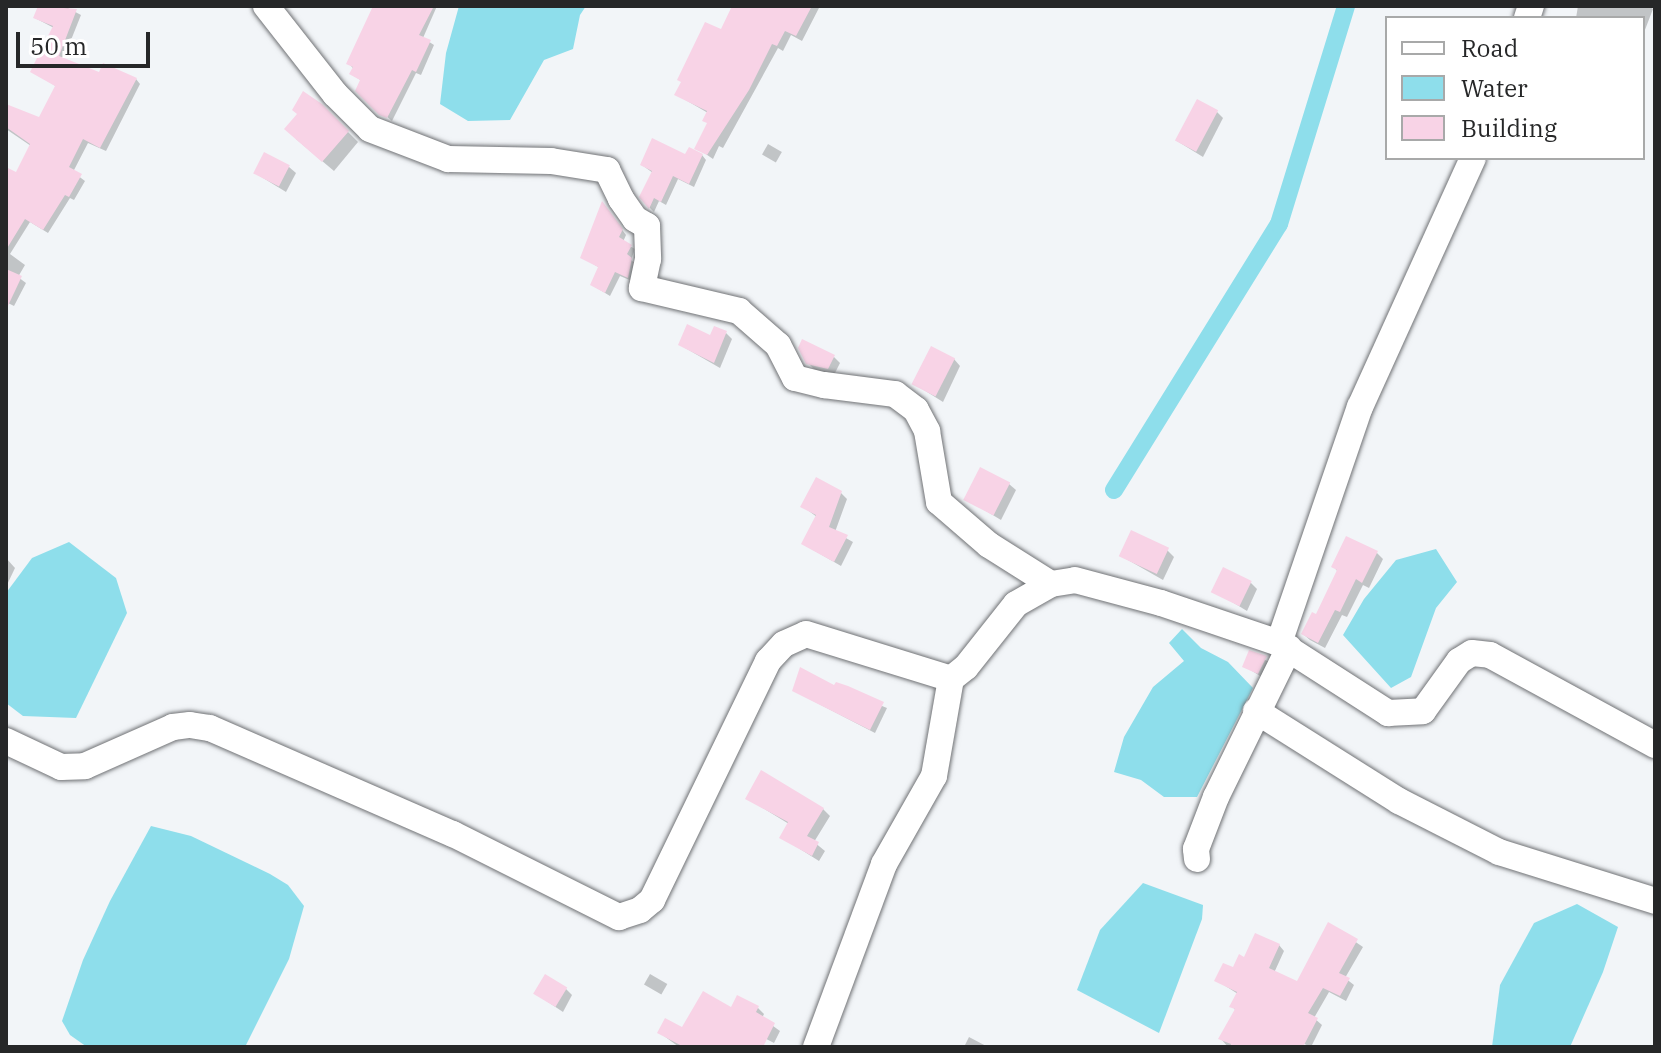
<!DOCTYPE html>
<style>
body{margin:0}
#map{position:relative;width:1661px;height:1053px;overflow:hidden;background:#f2f5f8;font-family:"IBM Plex Serif",serif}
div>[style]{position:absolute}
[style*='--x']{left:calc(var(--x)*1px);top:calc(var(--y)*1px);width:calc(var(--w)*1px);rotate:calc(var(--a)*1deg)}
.water>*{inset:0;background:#8edeeb}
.shadow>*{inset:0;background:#0003;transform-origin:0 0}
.canal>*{height:18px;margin:-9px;padding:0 9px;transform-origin:9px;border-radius:9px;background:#8edeeb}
.building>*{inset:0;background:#f8d3e6;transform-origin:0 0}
.roads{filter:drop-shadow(0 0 2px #707275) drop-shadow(0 0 2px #707275)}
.minor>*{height:26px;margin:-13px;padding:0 13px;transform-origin:13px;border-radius:13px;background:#fff}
span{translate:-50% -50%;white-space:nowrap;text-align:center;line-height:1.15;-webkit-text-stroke:6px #fff;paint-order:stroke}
.frame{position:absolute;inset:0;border:8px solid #262728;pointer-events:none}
.legend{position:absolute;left:1385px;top:16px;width:260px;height:144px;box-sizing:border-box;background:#fff;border:2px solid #a8a9a9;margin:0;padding:10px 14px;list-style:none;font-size:24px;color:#262728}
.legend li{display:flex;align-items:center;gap:16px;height:40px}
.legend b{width:40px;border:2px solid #a8a9a9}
.scale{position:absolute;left:16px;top:32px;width:134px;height:36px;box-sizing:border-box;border:4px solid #262728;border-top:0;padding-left:10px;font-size:24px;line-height:28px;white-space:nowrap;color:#262728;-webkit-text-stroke:6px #fff;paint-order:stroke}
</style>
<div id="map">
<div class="water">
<i style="clip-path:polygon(459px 6px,586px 6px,580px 15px,573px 49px,544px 60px,510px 120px,468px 121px,440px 104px,446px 53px)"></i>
<i style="clip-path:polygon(69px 542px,116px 578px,127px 613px,76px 718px,23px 716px,6px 703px,6px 593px,32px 558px)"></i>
<i style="clip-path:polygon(1436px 549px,1457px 582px,1436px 608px,1411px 677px,1391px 688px,1343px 635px,1364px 599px,1396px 560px)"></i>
<i style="clip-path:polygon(1182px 629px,1201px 648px,1228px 662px,1253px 688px,1197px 797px,1164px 797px,1141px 780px,1114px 772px,1124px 737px,1153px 687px,1184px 661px,1169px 643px)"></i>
<i style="clip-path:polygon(151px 826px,191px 836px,270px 874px,288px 885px,304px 906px,289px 959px,245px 1047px,87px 1047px,70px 1035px,62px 1021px,83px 960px,110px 901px)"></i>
<i style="clip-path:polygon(1143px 883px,1203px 905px,1202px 919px,1159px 1033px,1077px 990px,1100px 930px)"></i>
<i style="clip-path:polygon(1577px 904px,1618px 927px,1603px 972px,1570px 1047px,1492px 1047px,1500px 985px,1534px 923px)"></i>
</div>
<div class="shadow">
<i style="clip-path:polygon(40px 6px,64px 6px,81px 15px,63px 60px,100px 75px,136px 79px,140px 84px,106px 151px,88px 143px,73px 172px,85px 181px,74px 200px,70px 198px,48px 233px,30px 222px,10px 254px,25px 265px,18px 277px,26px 283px,14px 306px,6px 302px,6px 170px,17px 174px,31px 146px,6px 129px,6px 106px,40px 120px,57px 87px,33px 71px,54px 28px,35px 18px)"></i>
<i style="clip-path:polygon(375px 6px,437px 6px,423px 38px,434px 45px,421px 75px,416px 73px,392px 121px,357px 91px,362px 81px,351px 74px,354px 69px,349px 64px)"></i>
<i style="clip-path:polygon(735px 6px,820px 6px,802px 41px,791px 35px,783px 51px,778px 48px,723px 148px,719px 146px,713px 159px,697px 148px,708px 124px,708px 113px,677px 95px,722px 32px)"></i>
<i style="clip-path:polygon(1578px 6px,1650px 6px,1653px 9px,1643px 35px,1643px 18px,1576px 18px)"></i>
<i style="clip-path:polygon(321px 105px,358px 142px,334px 171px,296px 139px)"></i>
<i style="clip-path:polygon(1216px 111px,1223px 118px,1203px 157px,1177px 141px)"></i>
<i style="left:768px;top:144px;width:16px;height:12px;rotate:30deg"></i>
<i style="clip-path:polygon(702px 155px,706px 160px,694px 187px,678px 179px,666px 205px,659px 201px,654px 212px,648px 206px,653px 173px,642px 165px)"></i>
<i style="clip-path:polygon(289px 167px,296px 173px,286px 192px,255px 173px)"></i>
<i style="clip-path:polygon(606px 208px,626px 235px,623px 242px,635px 249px,631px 260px,636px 264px,632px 281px,620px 276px,610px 296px,592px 285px,600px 268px,583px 258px)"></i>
<i style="clip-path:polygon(726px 333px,732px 339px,720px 368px,680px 345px)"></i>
<i style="clip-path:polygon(834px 357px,840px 363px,834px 375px,815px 370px,808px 363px)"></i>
<i style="clip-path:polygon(954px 359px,960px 366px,943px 402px,916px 385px)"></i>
<i style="clip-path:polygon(1009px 484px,1016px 490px,1001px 520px,966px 499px)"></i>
<i style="clip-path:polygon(841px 493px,847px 499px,835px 532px,853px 542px,841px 566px,803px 544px,817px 517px,802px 506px)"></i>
<i style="clip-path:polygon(1167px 550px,1174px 557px,1163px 580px,1121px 556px)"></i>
<i style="clip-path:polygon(1376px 552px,1383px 559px,1369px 588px,1363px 585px,1347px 617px,1342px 615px,1325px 648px,1310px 640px,1303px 634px,1317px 617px,1338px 572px,1334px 567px)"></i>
<i style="clip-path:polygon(6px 558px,15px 568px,6px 587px)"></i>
<i style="clip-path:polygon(1250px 582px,1257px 589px,1247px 611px,1214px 591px)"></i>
<i style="clip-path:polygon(1250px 652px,1273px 664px,1265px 679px,1244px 666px)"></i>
<i style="clip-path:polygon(835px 687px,887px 708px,875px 733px,794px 691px)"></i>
<i style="clip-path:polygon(748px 799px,823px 809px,830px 816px,814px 842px,825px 851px,819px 861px,781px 837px,789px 824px)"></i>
<i style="clip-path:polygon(1329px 924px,1363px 947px,1345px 978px,1354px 985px,1346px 1001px,1329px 992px,1314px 1018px,1322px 1025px,1311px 1047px,1300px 1042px,1297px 1047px,1228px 1047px,1221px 1039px,1236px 1011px,1232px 1006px,1238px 994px,1216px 980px,1245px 959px,1279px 945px,1284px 951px,1274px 973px,1298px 984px)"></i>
<i style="left:650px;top:974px;width:20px;height:12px;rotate:30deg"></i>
<i style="clip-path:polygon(566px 989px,572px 995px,563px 1012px,536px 994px)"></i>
<i style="clip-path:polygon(758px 1008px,764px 1014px,762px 1018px,780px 1031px,774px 1043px,757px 1034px,750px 1047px,679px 1047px,660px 1033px,683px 1030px,731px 1010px)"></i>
<i style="clip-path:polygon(969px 1037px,988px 1047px,964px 1047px)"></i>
</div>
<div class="canal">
<i style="--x:1114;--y:490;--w:313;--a:-58.2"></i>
<i style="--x:1279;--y:224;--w:228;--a:-72.9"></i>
</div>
<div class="building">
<i style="clip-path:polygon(38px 6px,77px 9px,59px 56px,99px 72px,103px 63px,137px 78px,100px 148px,83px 139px,69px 167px,82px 174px,69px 197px,65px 195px,43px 230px,25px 219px,6px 250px,6px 167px,16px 172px,30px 144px,6px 127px,6px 104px,39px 117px,55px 86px,30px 72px,53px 26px,33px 18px)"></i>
<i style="clip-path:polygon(373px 6px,434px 6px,419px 35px,431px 40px,416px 72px,412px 70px,387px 118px,379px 115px,355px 91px,360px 80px,349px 74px,353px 67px,346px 64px)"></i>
<i style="clip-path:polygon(732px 6px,812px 6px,796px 36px,785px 31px,777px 46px,772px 44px,749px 90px,707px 155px,694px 149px,707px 123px,702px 121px,707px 111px,674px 95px,681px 82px,677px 80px,705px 22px,721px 29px)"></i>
<i style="clip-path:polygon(303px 91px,322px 104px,349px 131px,322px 162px,284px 129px,297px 114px,292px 110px)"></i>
<i style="left:1197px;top:99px;width:24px;height:47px;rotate:28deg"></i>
<i style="clip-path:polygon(652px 138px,685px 154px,689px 147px,703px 154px,689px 184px,673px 176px,661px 202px,654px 198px,649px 209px,639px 197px,652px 171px,640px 165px)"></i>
<i style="left:264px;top:152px;width:29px;height:24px;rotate:27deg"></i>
<i style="clip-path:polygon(602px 201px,623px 229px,619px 237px,632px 245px,627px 254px,632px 258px,628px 278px,615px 272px,605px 293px,590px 285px,598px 267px,580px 258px)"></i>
<i style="clip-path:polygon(6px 269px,22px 276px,6px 310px)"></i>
<i style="clip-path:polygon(687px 324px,710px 335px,714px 326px,727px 331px,714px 363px,678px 345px)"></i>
<i style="clip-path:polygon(802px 339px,835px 355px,828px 369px,806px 364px,798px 348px)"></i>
<i style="left:931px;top:346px;width:27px;height:43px;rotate:27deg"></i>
<i style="left:980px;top:467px;width:34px;height:37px;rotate:27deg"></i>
<i style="clip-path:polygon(816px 477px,842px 491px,829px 527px,848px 535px,834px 562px,801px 544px,816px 515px,800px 507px)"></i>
<i style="left:1131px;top:530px;width:42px;height:29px;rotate:25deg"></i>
<i style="clip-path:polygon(1346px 536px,1378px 551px,1362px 583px,1356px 579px,1340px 612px,1335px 610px,1318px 643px,1301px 634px,1312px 612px,1316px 614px,1337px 570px,1331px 567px)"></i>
<i style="left:1223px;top:567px;width:32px;height:28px;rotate:26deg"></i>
<i style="clip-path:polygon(1249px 650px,1267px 656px,1258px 674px,1242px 667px)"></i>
<i style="clip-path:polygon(800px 667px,834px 685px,836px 682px,848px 686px,884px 702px,870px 730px,792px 691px)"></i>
<i style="clip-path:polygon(761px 770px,824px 808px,807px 836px,819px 842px,812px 856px,779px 838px,788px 822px,745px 799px)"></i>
<i style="clip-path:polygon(1328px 922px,1358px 939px,1339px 973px,1350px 978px,1340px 996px,1323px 988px,1308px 1013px,1318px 1018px,1303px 1047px,1230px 1047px,1231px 1044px,1218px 1039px,1235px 1009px,1229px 1007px,1237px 992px,1214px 981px,1223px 963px,1233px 967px,1239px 954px,1244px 957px,1255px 933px,1280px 944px,1269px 968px,1297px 981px)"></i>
<i style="left:545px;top:974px;width:26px;height:23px;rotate:31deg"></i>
<i style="clip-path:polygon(703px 991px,731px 1007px,737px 995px,759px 1006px,756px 1012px,775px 1023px,763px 1047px,684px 1047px,657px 1033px,665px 1018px,682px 1027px)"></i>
</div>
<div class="roads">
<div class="minor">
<i style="--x:266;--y:6;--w:112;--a:51.9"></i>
<i style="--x:335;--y:94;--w:49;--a:45"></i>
<i style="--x:370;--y:129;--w:84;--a:21"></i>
<i style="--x:448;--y:159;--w:103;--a:1.1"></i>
<i style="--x:551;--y:161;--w:57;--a:9.1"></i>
<i style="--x:607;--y:170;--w:32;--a:64"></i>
<i style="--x:621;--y:199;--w:24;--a:55"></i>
<i style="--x:635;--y:219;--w:14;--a:30"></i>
<i style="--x:647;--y:226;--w:33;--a:88"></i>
<i style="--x:648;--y:259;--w:30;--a:102"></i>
<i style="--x:642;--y:288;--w:100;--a:13.3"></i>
<i style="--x:739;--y:311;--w:52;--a:41.1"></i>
<i style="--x:778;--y:345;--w:37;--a:63"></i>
<i style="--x:795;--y:378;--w:30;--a:14"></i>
<i style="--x:824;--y:385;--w:72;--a:7.2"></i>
<i style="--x:895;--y:394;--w:26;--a:37"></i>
<i style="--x:916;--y:410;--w:24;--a:62"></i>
<i style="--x:927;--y:431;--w:72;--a:80.4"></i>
<i style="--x:939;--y:502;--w:66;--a:40.7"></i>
<i style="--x:989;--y:545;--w:73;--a:32.2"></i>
<i style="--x:1527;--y:18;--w:13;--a:-72"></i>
<i style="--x:1279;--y:643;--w:250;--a:-71.1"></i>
<i style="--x:1360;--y:407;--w:273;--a:-65.6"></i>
<i style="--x:1256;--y:711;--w:169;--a:32.2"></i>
<i style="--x:1399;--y:801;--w:112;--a:27"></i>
<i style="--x:1499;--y:852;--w:164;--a:17.4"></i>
<i style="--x:6;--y:741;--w:61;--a:25.3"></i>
<i style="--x:61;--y:767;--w:24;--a:-2"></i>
<i style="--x:85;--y:766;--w:96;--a:-23.9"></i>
<i style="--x:173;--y:727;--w:17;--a:-7"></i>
<i style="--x:190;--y:725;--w:20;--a:9"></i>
<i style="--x:210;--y:728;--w:265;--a:23.6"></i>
<i style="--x:453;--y:834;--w:186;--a:26.6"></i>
<i style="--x:619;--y:917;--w:22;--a:-18"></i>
<i style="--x:640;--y:910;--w:16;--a:-40"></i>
<i style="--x:652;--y:900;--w:266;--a:-64.1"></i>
<i style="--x:768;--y:661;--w:23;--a:-47"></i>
<i style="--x:784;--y:644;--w:24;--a:-24"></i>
<i style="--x:806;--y:634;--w:152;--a:17.2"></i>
<i style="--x:951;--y:679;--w:19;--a:-39"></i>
<i style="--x:966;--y:667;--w:80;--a:-51.6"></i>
<i style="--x:1016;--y:604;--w:40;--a:-29.7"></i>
<i style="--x:1051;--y:584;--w:24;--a:-9"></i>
<i style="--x:1075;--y:580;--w:89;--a:15"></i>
<i style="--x:1161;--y:603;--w:125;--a:18.7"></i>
<i style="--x:1279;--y:643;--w:130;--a:32.7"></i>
<i style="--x:1388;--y:713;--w:35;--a:-3"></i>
<i style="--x:1423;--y:711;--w:62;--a:-54.2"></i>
<i style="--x:1459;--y:661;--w:15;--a:-32"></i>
<i style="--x:1472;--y:653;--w:18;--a:6"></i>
<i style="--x:1490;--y:655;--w:188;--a:28.6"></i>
<i style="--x:1197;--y:859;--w:10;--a:-96"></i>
<i style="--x:1196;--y:849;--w:56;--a:-69"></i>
<i style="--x:1216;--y:797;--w:166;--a:-63.9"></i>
<i style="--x:816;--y:1047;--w:195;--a:-69.6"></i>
<i style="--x:884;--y:864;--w:101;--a:-60.4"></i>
<i style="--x:934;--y:776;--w:98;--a:-80.1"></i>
</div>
</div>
<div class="frame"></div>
<ul class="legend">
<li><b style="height:10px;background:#fff"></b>Road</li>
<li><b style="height:22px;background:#8edeeb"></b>Water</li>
<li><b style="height:22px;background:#f8d3e6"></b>Building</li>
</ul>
<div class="scale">50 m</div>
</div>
